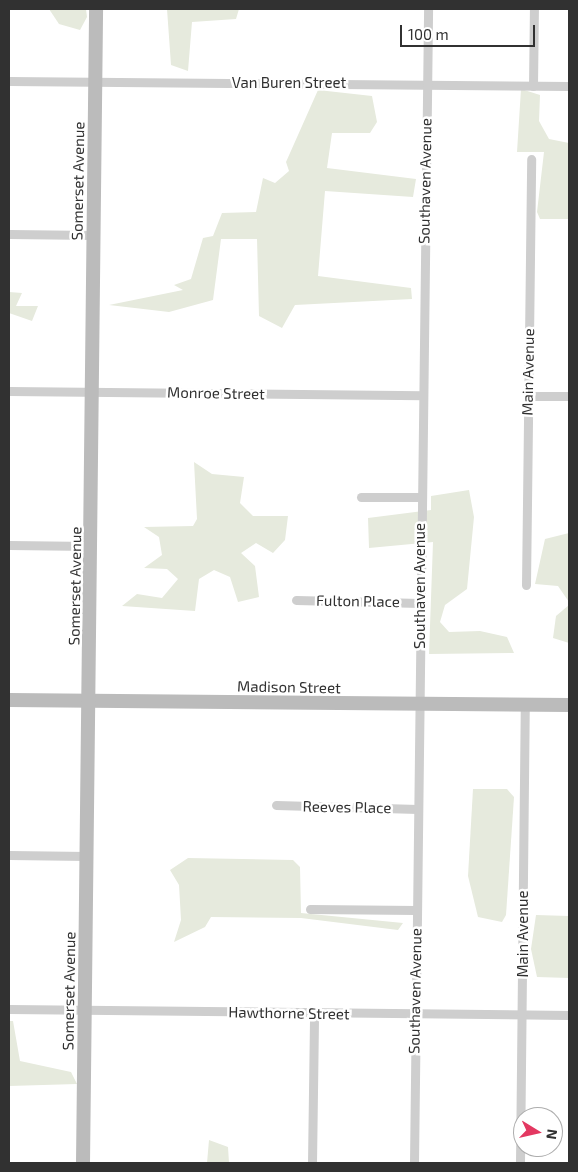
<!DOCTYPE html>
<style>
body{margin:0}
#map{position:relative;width:578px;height:1172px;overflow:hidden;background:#fff;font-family:"Exo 2",sans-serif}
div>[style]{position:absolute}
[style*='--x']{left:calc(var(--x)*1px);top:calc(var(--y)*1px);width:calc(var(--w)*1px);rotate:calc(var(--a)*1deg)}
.green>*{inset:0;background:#e6eadd}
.street>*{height:9px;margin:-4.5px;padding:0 4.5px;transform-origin:4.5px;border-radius:4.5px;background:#cecece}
.secondary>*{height:14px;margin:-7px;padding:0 7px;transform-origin:7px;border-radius:7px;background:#bbb}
span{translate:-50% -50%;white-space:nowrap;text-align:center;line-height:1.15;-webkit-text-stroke:5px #fff;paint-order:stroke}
.street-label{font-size:15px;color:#313131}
.frame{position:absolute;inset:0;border:10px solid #313131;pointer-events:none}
.north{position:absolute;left:513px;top:1107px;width:50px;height:50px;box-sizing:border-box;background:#fff;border:1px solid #adadad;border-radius:50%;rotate:99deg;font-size:14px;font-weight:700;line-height:20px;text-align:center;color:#313131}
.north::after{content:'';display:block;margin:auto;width:18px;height:22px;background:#e33861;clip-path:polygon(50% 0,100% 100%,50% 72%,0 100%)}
.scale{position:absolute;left:400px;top:25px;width:135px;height:22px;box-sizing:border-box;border:2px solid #313131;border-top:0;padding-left:6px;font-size:15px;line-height:18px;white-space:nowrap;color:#313131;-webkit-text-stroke:4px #fff;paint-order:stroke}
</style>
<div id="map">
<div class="green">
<i style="clip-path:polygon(49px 9px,86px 9px,87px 17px,80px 30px,59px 24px)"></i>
<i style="clip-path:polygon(167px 9px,239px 9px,236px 19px,192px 22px,188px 71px,171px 65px)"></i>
<i style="clip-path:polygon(521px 89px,540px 95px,539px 121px,549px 139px,569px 143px,569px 219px,540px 219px,537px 212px,544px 152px,517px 152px)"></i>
<i style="clip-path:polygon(318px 90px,372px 96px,377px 122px,370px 133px,332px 133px,327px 168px,416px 179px,413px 197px,325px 191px,318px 276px,411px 288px,412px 299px,295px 305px,282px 328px,259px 316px,257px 239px,221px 239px,213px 300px,169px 312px,109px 305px,183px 290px,174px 285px,191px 279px,203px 238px,213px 236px,222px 213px,256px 212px,263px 178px,275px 183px,289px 171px,286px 162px)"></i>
<i style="clip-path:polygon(9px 292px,22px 293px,16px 306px,38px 306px,32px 321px,9px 313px)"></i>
<i style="clip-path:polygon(194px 462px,212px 474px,244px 477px,240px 503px,253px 516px,288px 516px,285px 540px,273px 553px,256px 543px,241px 553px,255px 566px,259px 597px,238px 602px,230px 577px,214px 570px,199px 579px,195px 611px,122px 606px,137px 594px,162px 598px,178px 579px,167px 569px,144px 568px,162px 555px,159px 537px,144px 527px,193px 526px,197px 519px)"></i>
<i style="clip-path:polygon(469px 490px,474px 517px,467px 589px,445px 605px,440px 622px,449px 632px,480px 631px,507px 637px,514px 653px,429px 654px,433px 542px,369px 548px,368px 518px,431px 510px,431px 496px)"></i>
<i style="clip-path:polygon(569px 533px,569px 602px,558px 586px,535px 584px,545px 539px)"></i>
<i style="clip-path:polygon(569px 605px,569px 643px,553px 638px,556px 616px)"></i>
<i style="clip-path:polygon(473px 789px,507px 789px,514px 797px,506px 915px,502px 922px,478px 917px,468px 876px)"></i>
<i style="clip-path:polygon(188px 858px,293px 860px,300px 867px,301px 913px,403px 923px,398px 930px,301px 918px,211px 917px,205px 927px,174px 942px,181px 920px,179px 885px,170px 870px)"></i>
<i style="clip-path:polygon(536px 915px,569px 916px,569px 978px,537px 977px,531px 949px)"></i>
<i style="clip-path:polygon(9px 1021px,13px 1021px,20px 1061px,71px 1072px,77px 1084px,9px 1086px)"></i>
<i style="clip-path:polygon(209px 1140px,228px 1147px,229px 1163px,207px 1163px)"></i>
</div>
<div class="street">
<i style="--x:9;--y:81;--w:560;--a:0.51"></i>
<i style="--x:533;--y:86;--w:77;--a:-89.3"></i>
<i style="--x:9;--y:234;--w:85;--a:0.7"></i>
<i style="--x:9;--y:391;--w:414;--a:0.6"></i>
<i style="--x:528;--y:396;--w:41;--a:0"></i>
<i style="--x:361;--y:497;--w:60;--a:0"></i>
<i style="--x:9;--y:545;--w:82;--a:0.7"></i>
<i style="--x:526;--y:585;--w:426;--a:-89.3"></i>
<i style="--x:296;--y:600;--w:124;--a:1.4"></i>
<i style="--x:276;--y:805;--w:142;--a:1.6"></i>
<i style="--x:9;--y:855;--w:78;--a:0.7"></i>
<i style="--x:310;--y:909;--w:106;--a:0.5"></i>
<i style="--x:9;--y:1009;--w:560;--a:0.61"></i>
<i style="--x:312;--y:1163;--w:150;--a:-89.2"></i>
<i style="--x:414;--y:1163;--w:1154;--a:-89.3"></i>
<i style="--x:520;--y:1163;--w:459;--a:-89.4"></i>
</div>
<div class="secondary">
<i style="--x:9;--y:700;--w:560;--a:0.51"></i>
<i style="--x:83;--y:1163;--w:1154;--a:-89.35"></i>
</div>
<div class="street-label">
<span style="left:289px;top:83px">Van Buren Street</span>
<span style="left:78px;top:181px;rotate:-89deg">Somerset Avenue</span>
<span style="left:425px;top:181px;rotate:-89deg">Southaven Avenue</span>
<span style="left:528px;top:372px;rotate:-89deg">Main Avenue</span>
<span style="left:216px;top:393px;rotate:1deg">Monroe Street</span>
<span style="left:75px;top:586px;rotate:-89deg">Somerset Avenue</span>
<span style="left:420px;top:586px;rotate:-90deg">Southaven Avenue</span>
<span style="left:358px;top:601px;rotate:1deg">Fulton Place</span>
<span style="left:289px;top:687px;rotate:1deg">Madison Street</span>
<span style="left:347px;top:807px;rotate:1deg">Reeves Place</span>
<span style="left:523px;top:934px;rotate:-90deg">Main Avenue</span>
<span style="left:69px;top:991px;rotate:-89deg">Somerset Avenue</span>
<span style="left:415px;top:991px;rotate:-89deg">Southaven Avenue</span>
<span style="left:289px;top:1013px;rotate:1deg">Hawthorne Street</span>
</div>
<div class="frame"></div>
<div class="north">N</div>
<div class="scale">100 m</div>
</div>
